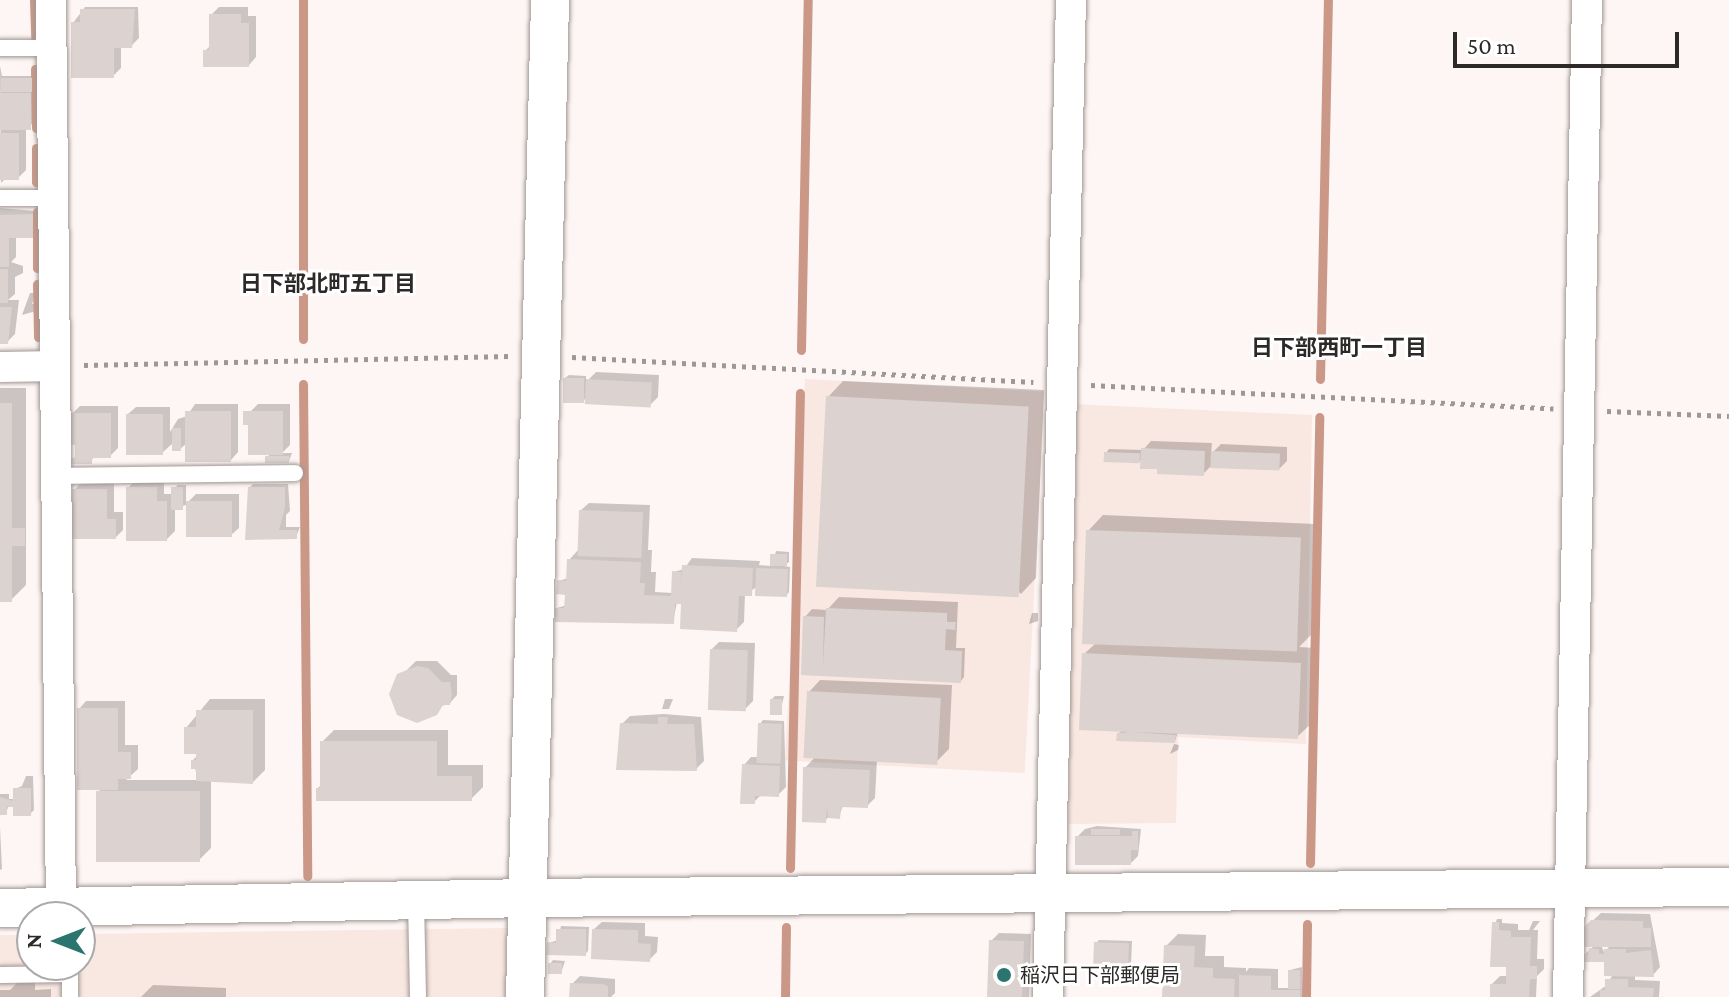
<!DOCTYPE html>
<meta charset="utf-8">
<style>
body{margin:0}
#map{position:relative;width:1729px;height:997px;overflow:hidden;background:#fef6f4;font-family:"Crimson Pro","Noto Sans JP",serif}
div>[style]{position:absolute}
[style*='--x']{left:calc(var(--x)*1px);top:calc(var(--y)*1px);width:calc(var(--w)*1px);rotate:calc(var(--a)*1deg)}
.built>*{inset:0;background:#f9e7e1;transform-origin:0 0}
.shadow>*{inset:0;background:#0003}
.stream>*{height:9px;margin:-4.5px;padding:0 4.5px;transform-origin:4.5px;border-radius:4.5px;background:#cb9888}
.building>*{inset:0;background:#dcd2cf;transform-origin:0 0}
.path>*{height:5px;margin-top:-2.5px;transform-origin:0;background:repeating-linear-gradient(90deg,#9d9796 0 4px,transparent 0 10px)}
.roads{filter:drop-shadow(0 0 2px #9f9693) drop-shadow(0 0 2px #9f9693)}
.service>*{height:16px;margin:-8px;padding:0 8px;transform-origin:8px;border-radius:8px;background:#fff}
.minor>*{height:30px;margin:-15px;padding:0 15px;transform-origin:15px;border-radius:15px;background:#fff}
.tertiary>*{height:38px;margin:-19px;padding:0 19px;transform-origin:19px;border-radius:19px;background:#fff}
.dots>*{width:22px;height:22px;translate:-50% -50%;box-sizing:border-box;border:4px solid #fff;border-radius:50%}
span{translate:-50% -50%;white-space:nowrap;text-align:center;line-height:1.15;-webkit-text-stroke:6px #fff;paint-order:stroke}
.poi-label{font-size:20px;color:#2c2928}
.left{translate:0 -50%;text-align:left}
.neighbourhood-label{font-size:22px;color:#2c2928;font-weight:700}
.north{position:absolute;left:16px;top:901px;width:80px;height:80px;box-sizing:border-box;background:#fff;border:2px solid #aba9a9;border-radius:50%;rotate:270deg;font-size:22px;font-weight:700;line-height:32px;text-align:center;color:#2c2928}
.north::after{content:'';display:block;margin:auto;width:28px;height:36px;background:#2c746e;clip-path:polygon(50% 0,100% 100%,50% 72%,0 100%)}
.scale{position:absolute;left:1453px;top:32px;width:226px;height:36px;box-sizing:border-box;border:4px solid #2c2928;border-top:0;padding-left:10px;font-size:24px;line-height:28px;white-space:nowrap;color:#2c2928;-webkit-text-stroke:6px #fff;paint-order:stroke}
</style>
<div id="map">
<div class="built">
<i style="left:805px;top:379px;width:240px;height:382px;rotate:3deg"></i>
<i style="clip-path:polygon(1071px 404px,1312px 415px,1306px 744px,1178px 737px,1176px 823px,1068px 824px)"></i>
<i style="clip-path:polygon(509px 928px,507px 997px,0 997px,0 935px,32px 935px,32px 965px,80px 965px,80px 934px)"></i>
</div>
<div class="shadow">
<i style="clip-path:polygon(85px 7px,138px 7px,139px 38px,131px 46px,121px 46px,121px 68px,113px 76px,73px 23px)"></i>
<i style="clip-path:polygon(219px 7px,248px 7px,248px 16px,256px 16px,256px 57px,249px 65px,205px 51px,211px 45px,211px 15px)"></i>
<i style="clip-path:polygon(0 66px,2px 76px,34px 76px,34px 86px,38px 86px,38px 120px,26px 128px,26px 170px,18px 178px,6px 178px,1px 183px)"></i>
<i style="clip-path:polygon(0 208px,36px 211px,36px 233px,16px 236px,16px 257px,11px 262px,23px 266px,23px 273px,15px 277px,15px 294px,8px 300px,19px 300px,15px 334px,7px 342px,0 342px)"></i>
<i style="clip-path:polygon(30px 293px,36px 293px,32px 304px,36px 304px,36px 311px,22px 315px)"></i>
<i style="clip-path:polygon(596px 372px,659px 375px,658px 397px,650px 405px,588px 396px,582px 402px,565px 378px,569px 375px,586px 376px,586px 382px)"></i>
<i style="clip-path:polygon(843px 381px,1044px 390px,1036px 578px,1021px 594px,828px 397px)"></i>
<i style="clip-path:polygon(0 388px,26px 388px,26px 585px,11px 600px,0 600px)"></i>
<i style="clip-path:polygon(195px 404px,238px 404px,238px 452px,231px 460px,187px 443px,180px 449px,174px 442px,162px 453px,128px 414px,136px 407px,170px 407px,170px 432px,178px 419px,187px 416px)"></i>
<i style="clip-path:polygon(258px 404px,290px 404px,290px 445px,282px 453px,292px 453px,289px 461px,267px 457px,272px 453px,250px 412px)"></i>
<i style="clip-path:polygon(80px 406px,118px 406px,118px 448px,110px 456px,94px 456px,91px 462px,72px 459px,77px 456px,72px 414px)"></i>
<i style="clip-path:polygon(1151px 441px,1212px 443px,1211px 454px,1221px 444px,1287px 447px,1287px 461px,1279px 469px,1211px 466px,1203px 474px,1159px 468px,1143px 458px,1139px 462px,1106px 453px,1109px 449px,1143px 450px)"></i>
<i style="clip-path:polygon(135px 480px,164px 480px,164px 494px,174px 494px,177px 485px,186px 485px,186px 505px,175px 508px,175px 531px,167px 539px,128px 488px)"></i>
<i style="clip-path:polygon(82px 482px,114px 482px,114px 512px,123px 512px,123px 530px,115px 538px,74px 490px)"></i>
<i style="clip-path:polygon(253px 484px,288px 484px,290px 511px,286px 515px,286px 527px,300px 527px,296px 537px,278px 538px,250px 487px)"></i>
<i style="clip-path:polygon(196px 494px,239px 494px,239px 528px,231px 535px,188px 502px)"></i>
<i style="clip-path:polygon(589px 503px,650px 505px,648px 550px,652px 550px,651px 572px,656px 572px,655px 592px,673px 593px,674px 572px,684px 569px,692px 558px,760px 561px,759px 565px,772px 566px,776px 551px,789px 552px,789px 562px,784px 566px,790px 567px,789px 592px,786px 596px,757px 587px,745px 594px,744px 622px,736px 630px,683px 598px,677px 602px,673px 622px,566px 621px,557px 608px,567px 605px,567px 589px,559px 581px,568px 578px,569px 560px,579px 549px,581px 510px)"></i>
<i style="clip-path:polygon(1103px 515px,1315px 524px,1311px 635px,1299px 647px,1316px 648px,1313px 722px,1297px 737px,1178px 732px,1175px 741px,1119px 733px,1123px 730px,1084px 654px,1096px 643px,1088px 531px)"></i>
<i style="clip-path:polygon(839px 597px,958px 602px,956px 648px,965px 648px,964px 677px,961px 681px,821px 674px,805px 617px,812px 609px,827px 610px)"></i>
<i style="clip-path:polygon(1032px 613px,1038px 613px,1038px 621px,1029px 624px)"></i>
<i style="clip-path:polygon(719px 642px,755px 643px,753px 701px,745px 709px,712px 649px)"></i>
<i style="clip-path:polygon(416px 661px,437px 661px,451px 675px,457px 675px,457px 695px,450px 703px,407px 719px,393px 704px,393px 684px)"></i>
<i style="clip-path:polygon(820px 680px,952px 685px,949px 749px,937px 761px,877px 759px,875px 798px,867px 806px,843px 805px,839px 817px,829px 816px,825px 821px,805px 768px,816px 756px,809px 692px)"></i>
<i style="clip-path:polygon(775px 696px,784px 696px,780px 713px,772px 699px)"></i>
<i style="clip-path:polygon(210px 699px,265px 699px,265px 770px,253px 782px,211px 780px,211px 848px,199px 860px,98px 792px,102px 788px,79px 709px,86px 701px,125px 701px,125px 745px,138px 745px,138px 769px,126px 780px,198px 780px,193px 760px,198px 755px,186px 728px)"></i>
<i style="clip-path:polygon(665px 699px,673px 699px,669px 709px,662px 709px)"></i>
<i style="clip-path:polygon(664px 714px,701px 717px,704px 761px,696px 769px,622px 724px,630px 716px)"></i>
<i style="clip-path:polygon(763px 720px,784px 721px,786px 787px,778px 795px,762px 794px,754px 802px,744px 765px,751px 757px,758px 757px,760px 724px)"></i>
<i style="clip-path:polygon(334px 730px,448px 730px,448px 765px,483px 765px,483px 787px,471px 799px,318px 788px,322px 784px,322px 742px)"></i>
<i style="clip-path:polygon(1174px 744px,1179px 745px,1178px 750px,1170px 754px)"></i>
<i style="clip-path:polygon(26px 776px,33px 776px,34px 810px,30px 814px,9px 805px,6px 813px,0 813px,0 794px,9px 794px,9px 799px,15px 799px,15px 789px,22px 786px)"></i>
<i style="clip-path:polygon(1097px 826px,1141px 829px,1138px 856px,1131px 863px,1077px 837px,1085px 829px)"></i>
<i style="clip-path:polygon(0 827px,2px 869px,0 870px)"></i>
<i style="clip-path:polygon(evenodd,1601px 913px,1650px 914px,1660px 967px,1653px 975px,1635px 975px,1635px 980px,1660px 981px,1659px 997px,1590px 997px,1607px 985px,1613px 974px,1606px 957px,1585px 954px,1595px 945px,1586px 927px,1601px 913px,1601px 945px,1611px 945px,1604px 952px,1601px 945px)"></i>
<i style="clip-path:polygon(1497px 919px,1502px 919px,1502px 923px,1518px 924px,1518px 930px,1529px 930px,1533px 921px,1540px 921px,1533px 930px,1538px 930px,1537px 959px,1544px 959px,1544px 969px,1537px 976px,1536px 997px,1492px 997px,1492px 984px,1500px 976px,1508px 976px,1508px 965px,1496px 931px,1499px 927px,1494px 927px)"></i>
<i style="clip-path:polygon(602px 922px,645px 923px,645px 936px,658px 937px,657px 952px,649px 960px,594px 929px)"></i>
<i style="clip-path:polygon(561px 926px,589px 927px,588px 951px,585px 954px,549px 943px,558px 940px)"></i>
<i style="clip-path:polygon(999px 933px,1031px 934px,1029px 997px,989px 997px,991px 941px)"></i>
<i style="clip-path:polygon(1178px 934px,1206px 935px,1205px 956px,1224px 956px,1224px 967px,1246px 968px,1246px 972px,1249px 968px,1278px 969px,1278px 988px,1289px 988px,1290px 970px,1302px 967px,1302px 997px,1164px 997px,1166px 946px)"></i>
<i style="clip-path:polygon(1099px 940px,1132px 941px,1131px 965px,1128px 968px,1096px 943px)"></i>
<i style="clip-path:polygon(553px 960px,565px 961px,561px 973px,550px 964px)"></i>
<i style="clip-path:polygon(25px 975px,35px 975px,35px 990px,51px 989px,51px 997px,0 997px,0 990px,10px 990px)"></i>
<i style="clip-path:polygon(580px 976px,615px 979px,615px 993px,611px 997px,571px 997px,572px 984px)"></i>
<i style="clip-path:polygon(153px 985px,226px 988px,226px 997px,141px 997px)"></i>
</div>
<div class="stream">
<i style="--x:34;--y:0;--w:38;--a:88"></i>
<i style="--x:303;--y:0;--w:339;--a:90"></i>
<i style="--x:35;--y:69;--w:59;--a:89"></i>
<i style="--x:36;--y:148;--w:34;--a:90"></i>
<i style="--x:37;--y:212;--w:56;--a:90"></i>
<i style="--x:37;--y:284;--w:53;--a:88.9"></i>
<i style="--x:801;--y:350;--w:350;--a:-88.9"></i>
<i style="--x:1320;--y:379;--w:379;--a:-88.8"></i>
<i style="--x:303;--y:384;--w:492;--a:89.5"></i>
<i style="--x:1310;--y:863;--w:446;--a:-88.8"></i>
<i style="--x:790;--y:868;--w:475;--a:-88.8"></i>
<i style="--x:785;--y:997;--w:70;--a:-89.2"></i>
<i style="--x:1306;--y:997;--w:73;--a:-89.2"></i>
</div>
<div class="building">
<i style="clip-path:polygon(80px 9px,135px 9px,132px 48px,114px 48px,114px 78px,71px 78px,71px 22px,80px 22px)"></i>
<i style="clip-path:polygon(209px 14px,241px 14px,241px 23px,249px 23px,249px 67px,203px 67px,203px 50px,209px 50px)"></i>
<i style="left:1px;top:78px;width:31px;height:14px"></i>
<i style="left:0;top:93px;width:31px;height:37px"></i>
<i style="left:0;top:133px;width:19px;height:47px"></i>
<i style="clip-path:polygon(33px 214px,33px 238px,9px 238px,9px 267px,0 267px,0 215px)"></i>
<i style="left:0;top:269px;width:8px;height:34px"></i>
<i style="clip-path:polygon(0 307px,12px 307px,8px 344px,0 344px)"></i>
<i style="left:563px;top:378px;width:21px;height:25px"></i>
<i style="left:586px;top:379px;width:66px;height:25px;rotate:3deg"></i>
<i style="left:826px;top:396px;width:203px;height:191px;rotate:3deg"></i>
<i style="clip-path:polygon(0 403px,12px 403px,12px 528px,25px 528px,25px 546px,12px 546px,12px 602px,0 602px)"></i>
<i style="left:185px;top:411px;width:46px;height:51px"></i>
<i style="clip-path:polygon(243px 411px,283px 411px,283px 455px,248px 455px,248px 425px,243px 425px)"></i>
<i style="clip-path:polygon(70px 413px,111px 413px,111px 458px,92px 458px,92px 464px,70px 464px,70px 458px,75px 458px,75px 445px,70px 445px)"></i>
<i style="left:126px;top:414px;width:37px;height:41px"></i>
<i style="left:172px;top:428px;width:9px;height:23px"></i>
<i style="clip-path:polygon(1141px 448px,1205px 451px,1204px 476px,1157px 474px,1157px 469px,1140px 469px)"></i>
<i style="left:1211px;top:451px;width:69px;height:17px;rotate:2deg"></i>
<i style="left:1104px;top:452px;width:36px;height:10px;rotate:2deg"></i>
<i style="left:265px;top:456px;width:24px;height:7px"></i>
<i style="clip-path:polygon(126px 487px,157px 487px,157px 501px,167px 501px,167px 541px,126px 541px)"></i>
<i style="left:171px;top:487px;width:12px;height:23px"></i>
<i style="clip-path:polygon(248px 487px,285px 487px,285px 508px,279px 530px,297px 530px,297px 539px,245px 540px)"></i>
<i style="clip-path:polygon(72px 489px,107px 489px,107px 519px,116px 519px,116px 539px,72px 539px)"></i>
<i style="left:186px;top:501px;width:46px;height:36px"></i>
<i style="left:579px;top:510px;width:64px;height:46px;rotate:2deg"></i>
<i style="left:1086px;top:530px;width:215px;height:114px;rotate:2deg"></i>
<i style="left:770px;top:554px;width:17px;height:12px"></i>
<i style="clip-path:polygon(567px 559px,641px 562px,640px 583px,645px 583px,644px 595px,671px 596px,672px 571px,681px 572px,681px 586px,682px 565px,753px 568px,752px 596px,739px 596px,737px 632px,680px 629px,681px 604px,675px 604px,674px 624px,555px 622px,555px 608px,564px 608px,565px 595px,556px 594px,557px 580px,566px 581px)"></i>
<i style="left:756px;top:568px;width:32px;height:28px;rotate:2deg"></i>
<i style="clip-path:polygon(826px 608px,947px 613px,947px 622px,956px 622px,955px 630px,946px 629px,945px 650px,962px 651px,961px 683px,801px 675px,803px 616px,824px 617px,823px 666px)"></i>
<i style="left:710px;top:649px;width:38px;height:61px;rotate:2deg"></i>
<i style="clip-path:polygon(1082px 653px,1301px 663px,1298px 739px,1134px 732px,1176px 735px,1175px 743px,1116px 741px,1117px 733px,1128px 732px,1079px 730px)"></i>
<i style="clip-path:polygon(417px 666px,428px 668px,442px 682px,450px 682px,452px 694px,450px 705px,443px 705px,437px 715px,417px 723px,397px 715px,389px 694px,397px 674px)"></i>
<i style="left:807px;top:691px;width:134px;height:67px;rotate:3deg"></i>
<i style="left:770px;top:699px;width:12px;height:16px"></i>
<i style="clip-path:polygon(77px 708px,118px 708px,118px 752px,131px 752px,131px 779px,118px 779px,118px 790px,77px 790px)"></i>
<i style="clip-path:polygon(196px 710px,253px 710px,253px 784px,196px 781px,196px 769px,191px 769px,191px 760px,196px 760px,196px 754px,184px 754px,184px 727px,196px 727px)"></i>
<i style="clip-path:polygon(658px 717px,668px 717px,667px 724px,694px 724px,697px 771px,616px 770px,620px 723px,658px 724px)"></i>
<i style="left:758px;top:723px;width:24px;height:40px;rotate:2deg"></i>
<i style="clip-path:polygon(320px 741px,437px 741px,437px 776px,472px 776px,472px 801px,316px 801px,316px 788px,320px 788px)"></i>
<i style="clip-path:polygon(742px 764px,780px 766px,779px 797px,755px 796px,755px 804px,740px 804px)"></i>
<i style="clip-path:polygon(803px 767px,870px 770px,868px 808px,841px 807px,840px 819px,828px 818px,827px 806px,826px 823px,802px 822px)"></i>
<i style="clip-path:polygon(13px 788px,31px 788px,31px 816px,13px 816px,13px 807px,7px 807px,7px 815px,0 815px,0 797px,13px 801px)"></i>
<i style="left:96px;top:791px;width:104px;height:71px"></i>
<i style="left:1091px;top:829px;width:29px;height:6px"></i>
<i style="clip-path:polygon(1132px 831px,1138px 831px,1138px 850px,1131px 850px,1131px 865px,1075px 865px,1075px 836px,1132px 836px)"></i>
<i style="clip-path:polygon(1591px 920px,1643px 921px,1643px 928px,1651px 928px,1651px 947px,1584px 947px,1584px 927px)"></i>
<i style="clip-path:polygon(1492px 922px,1499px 922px,1499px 930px,1511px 931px,1511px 937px,1531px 937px,1530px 966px,1537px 966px,1537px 979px,1530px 979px,1529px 997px,1490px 997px,1490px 984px,1506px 984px,1506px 967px,1490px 967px)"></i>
<i style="clip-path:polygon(556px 929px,586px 929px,586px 956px,546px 955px,547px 942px,556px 943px)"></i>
<i style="clip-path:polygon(592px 929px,638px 930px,638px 943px,651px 944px,650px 962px,591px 959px)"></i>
<i style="left:989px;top:940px;width:35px;height:57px;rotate:2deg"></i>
<i style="left:1094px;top:942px;width:35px;height:27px;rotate:2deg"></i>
<i style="clip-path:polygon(1164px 945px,1195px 946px,1194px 967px,1213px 968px,1213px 978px,1235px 979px,1234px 997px,1162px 997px)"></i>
<i style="clip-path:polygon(1589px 948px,1599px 949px,1599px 954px,1604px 954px,1604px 949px,1626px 949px,1626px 953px,1651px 950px,1654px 977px,1604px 976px,1604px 962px,1583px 962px,1583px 954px,1588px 954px)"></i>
<i style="left:548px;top:963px;width:14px;height:11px"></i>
<i style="left:1288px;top:970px;width:12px;height:19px"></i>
<i style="clip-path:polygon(1239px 975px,1271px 976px,1271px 990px,1300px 990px,1300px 997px,1239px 997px)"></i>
<i style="clip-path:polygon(1605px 979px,1628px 979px,1628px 987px,1654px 988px,1653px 997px,1600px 997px,1600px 990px,1605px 990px)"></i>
<i style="clip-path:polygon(570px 983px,603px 984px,608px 986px,608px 997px,569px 997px)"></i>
</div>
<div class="path">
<i style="--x:572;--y:357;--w:462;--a:3.1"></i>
<i style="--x:84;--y:365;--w:426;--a:-1.2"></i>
<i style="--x:1091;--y:385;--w:463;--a:2.9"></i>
<i style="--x:1607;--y:411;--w:122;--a:2.3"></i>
</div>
<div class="roads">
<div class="service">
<i style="--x:0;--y:48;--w:51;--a:0"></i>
<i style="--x:0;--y:198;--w:53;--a:0"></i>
<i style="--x:56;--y:476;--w:239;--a:-0.7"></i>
<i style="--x:416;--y:901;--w:96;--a:88.8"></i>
<i style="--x:0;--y:975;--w:70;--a:-0.8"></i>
<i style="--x:70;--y:974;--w:23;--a:90"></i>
</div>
<div class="minor">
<i style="--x:51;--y:0;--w:907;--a:89.37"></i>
<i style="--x:0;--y:367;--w:55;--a:-1"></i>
<i style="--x:1048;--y:997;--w:997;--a:-88.68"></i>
<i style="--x:1568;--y:997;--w:997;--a:-88.91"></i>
</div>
<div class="tertiary">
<i style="--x:0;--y:908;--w:529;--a:-1.08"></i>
<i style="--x:529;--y:898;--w:1200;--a:-0.53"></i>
<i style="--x:525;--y:997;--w:997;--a:-88.56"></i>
</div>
</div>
<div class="dots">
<i style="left:1004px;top:975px;background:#2c746e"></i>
</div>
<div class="poi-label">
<span class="left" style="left:1020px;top:975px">稲沢日下部郵便局</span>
</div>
<div class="neighbourhood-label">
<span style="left:328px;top:284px">日下部北町五丁目</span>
<span style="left:1339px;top:348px">日下部西町一丁目</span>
</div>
<div class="north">N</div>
<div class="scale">50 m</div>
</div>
